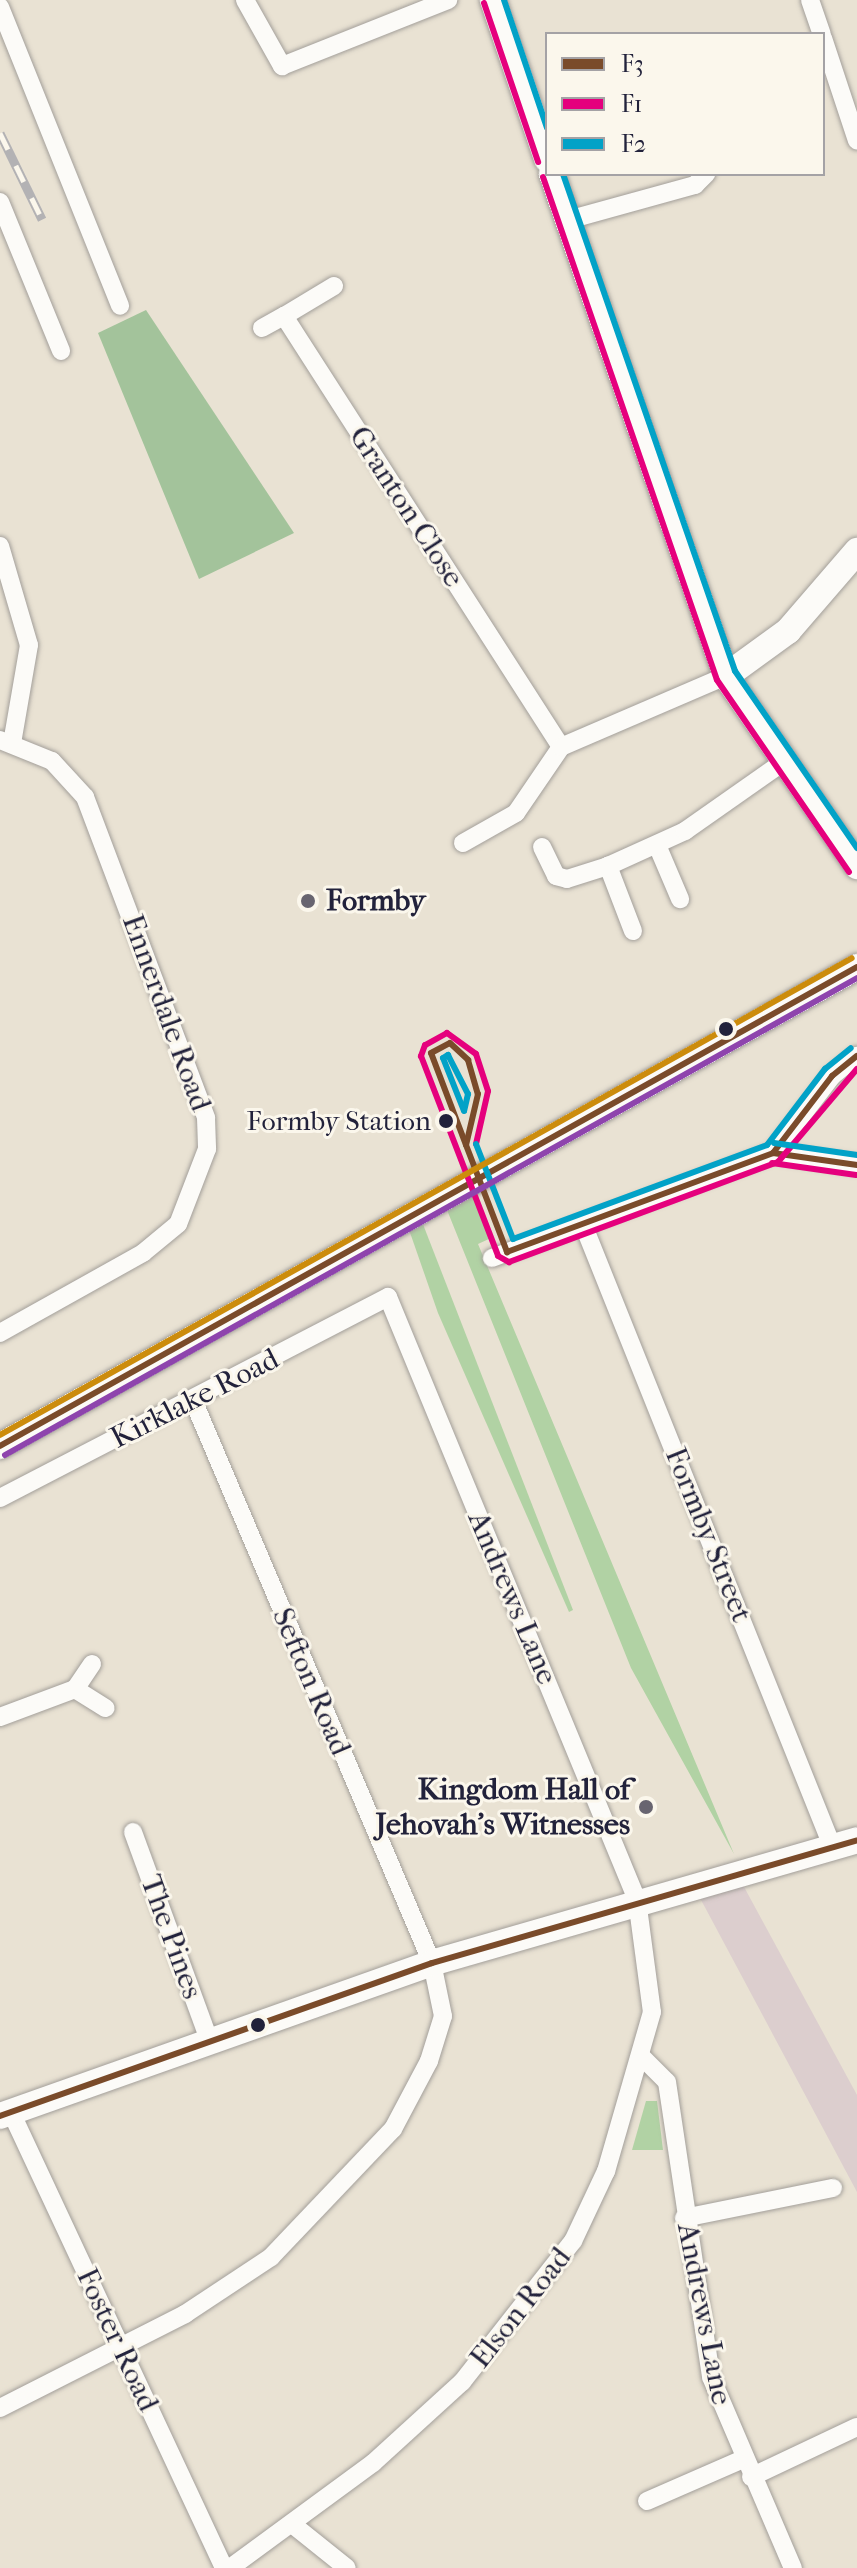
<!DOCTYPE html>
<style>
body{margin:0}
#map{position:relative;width:857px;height:2568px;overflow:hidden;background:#e9e2d3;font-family:"IM FELL French Canon",serif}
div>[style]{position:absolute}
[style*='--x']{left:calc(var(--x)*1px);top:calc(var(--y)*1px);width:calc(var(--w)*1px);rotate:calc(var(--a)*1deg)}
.industrial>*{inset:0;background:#dccece}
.green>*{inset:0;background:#b1d2a4}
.forest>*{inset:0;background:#a3c39b}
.roads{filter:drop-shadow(0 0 2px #a39f9a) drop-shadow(0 0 2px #a39f9a)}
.street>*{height:18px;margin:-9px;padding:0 9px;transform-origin:9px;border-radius:9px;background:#fcfbf8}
.secondary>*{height:26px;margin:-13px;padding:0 13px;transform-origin:13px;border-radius:13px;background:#fcfbf8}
.rail>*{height:9px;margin-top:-4.5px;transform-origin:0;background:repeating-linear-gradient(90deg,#fbf7ec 0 18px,#b3b2b4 0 36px);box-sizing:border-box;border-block:2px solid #b3b2b4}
.bus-1>*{height:6px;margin:-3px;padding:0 3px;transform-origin:3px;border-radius:3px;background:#7a4b2a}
.bus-2>*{height:6px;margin:-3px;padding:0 3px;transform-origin:3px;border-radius:3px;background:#e5007d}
.bus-3>*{height:6px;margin:-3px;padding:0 3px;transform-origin:3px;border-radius:3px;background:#02a2c7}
.bus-4>*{height:6px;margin:-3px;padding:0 3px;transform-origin:3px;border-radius:3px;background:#8e44ad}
.bus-5>*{height:6px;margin:-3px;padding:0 3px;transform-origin:3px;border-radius:3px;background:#cc8c0c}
.dots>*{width:22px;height:22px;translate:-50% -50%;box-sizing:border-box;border:4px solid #fbf7ec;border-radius:50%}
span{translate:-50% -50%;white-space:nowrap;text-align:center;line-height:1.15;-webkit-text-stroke:6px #fbf7ec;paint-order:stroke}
.bus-label{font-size:28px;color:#22223b}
.right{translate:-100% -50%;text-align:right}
.street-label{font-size:30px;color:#22223b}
.poi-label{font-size:30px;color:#22223b;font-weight:700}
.left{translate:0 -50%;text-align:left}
.legend{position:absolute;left:545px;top:32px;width:280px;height:144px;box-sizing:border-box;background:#fbf7ec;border:2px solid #a4a2a5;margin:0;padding:10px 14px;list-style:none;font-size:24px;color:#22223b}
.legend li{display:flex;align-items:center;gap:16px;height:40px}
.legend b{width:40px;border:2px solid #a4a2a5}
</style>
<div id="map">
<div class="industrial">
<i style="clip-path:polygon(743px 1885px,857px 2095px,857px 2192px,700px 1898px)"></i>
</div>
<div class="green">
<i style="clip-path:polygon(470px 1184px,491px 1238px,478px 1244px,734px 1854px,631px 1668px,443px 1200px)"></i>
<i style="clip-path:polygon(419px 1214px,573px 1610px,569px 1612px,438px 1313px,406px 1221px)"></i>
<i style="clip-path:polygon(646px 2101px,657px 2101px,663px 2150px,632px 2150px)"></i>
</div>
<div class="forest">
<i style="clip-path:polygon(146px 310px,294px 533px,199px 579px,98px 333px)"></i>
</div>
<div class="roads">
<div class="street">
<i style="--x:245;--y:0;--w:76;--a:60.7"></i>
<i style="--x:282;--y:66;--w:179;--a:-21.7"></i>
<i style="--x:810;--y:0;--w:36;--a:71"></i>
<i style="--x:0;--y:7;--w:322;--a:68.1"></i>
<i style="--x:823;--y:38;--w:108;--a:71.7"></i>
<i style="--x:0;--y:202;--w:161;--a:67.7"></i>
<i style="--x:568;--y:220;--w:132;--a:-15.4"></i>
<i style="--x:695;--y:185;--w:16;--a:-45"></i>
<i style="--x:334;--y:286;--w:58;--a:149"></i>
<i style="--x:284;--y:316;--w:512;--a:57.27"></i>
<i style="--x:262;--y:328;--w:25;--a:-29"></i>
<i style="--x:0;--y:546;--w:103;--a:73.7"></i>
<i style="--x:29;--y:645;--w:99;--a:99.8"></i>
<i style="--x:0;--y:740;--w:56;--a:22"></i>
<i style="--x:52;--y:761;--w:49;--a:47.5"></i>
<i style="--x:85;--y:797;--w:343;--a:69.3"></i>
<i style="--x:206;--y:1118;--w:31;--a:88"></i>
<i style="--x:207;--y:1149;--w:80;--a:111.1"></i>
<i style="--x:178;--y:1224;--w:45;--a:140.4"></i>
<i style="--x:143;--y:1253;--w:164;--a:150.8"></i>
<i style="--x:463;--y:843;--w:61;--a:-29.5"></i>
<i style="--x:516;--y:813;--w:80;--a:-55.7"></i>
<i style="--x:561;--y:747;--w:180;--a:-23.3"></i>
<i style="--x:657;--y:845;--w:59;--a:66.9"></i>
<i style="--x:542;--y:847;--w:32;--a:64"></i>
<i style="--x:556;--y:876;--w:11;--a:15"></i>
<i style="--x:567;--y:879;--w:43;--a:-17.6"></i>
<i style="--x:633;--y:931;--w:70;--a:-111"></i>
<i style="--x:608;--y:866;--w:85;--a:-24.4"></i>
<i style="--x:685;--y:831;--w:120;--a:-35.1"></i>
<i style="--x:773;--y:1153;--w:85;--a:8.1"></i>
<i style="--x:583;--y:1224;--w:670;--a:68.18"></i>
<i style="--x:492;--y:1258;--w:300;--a:-20.5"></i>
<i style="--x:773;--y:1153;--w:97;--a:-52.5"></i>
<i style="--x:832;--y:1076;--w:32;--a:-39"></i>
<i style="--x:0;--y:1498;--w:437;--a:-27.4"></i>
<i style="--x:388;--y:1297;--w:652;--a:67.56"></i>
<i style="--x:637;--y:1900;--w:113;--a:82.4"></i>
<i style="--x:652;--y:2012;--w:166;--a:106.1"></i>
<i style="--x:606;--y:2171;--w:77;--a:115.2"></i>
<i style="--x:573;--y:2241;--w:179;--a:128.2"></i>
<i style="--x:462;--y:2382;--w:120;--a:137.7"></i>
<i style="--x:373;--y:2463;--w:177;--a:143.7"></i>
<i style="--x:92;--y:1664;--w:30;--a:124"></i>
<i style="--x:75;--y:1689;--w:36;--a:32"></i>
<i style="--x:0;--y:1717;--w:80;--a:-20.5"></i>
<i style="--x:133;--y:1832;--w:224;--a:69.9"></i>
<i style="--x:642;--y:2057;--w:35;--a:45"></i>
<i style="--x:667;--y:2082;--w:298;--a:81.5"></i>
<i style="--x:711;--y:2377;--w:208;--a:66.8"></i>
<i style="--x:11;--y:2112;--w:503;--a:64.96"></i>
<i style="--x:684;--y:2218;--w:152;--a:-11.4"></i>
<i style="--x:0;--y:2408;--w:208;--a:-26.9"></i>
<i style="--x:185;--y:2314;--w:103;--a:-33.5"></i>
<i style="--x:271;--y:2257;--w:177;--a:-46.4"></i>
<i style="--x:393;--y:2129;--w:77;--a:-62.1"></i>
<i style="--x:429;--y:2061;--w:47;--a:-72.7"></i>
<i style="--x:443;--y:2016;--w:54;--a:-101.7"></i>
<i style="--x:432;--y:1963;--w:612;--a:-113"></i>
<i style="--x:751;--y:2477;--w:117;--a:-25.3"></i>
<i style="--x:647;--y:2501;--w:105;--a:-23.6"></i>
<i style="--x:292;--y:2524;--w:70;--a:38.7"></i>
</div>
<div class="secondary">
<i style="--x:493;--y:0;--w:168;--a:71.2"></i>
<i style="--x:552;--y:174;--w:531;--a:70.88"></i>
<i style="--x:726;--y:676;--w:231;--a:55.4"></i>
<i style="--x:726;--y:676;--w:77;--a:-36"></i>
<i style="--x:788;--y:631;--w:106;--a:-49.2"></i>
<i style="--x:0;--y:1446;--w:982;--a:-29.2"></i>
<i style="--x:0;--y:2116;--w:458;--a:-19.5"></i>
<i style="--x:432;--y:1963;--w:442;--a:-16.1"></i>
</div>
</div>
<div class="rail">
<i style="--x:0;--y:133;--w:96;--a:64"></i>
</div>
<div class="bus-1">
<i style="--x:450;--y:1043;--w:25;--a:43"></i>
<i style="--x:468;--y:1060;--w:35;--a:74"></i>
<i style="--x:478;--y:1094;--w:52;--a:103.2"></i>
<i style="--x:466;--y:1145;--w:98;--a:-110.8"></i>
<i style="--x:431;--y:1053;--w:21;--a:-28"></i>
<i style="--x:466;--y:1145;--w:115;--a:69"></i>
<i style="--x:507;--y:1252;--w:284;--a:-20.4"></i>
<i style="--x:773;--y:1153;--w:97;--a:-52.5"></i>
<i style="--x:832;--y:1076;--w:32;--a:-39"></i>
<i style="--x:773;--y:1153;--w:85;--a:8.1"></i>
<i style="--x:0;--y:1446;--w:982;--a:-29.2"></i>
<i style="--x:0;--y:2116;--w:458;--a:-19.5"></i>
<i style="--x:432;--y:1963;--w:442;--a:-16.1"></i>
</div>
<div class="bus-2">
<i style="--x:484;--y:3;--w:168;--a:71.2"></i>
<i style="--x:543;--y:177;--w:532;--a:70.92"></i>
<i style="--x:717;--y:680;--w:233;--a:55.5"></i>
<i style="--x:476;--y:1144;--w:54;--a:-77.2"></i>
<i style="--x:488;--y:1091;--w:39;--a:-108"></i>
<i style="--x:476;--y:1054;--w:36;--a:-144"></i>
<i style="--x:447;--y:1033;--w:25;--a:151"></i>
<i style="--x:425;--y:1045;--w:12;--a:110"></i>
<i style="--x:421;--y:1056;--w:214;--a:68.9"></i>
<i style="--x:498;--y:1256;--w:13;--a:29"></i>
<i style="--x:509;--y:1262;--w:287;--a:-20.4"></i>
<i style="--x:778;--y:1162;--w:122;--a:-49.7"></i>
<i style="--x:772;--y:1163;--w:85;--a:8.1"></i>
</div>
<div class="bus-3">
<i style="--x:504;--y:0;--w:135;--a:71.4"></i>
<i style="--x:563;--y:174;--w:526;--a:70.91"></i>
<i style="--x:735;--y:671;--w:215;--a:55.4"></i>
<i style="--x:448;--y:1055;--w:44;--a:62.9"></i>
<i style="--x:468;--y:1094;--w:17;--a:103"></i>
<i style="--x:464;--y:1111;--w:57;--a:-111.6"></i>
<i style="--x:443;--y:1058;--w:6;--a:-31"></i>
<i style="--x:774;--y:1143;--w:84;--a:8.2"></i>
<i style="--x:476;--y:1144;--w:102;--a:68.7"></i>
<i style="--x:513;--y:1239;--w:271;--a:-20.3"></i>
<i style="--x:767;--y:1145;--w:96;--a:-52.7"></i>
<i style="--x:825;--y:1069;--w:33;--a:-39"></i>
</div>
<div class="bus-4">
<i style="--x:5;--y:1455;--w:976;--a:-29.24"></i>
</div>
<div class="bus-5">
<i style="--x:0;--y:1435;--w:976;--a:-29.24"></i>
</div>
<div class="dots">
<i style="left:308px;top:901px;background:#686570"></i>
<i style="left:726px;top:1029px;background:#22223b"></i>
<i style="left:446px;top:1121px;background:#22223b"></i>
<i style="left:646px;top:1807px;background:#686570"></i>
<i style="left:258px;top:2025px;background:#22223b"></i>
</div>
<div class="bus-label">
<span class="right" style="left:431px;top:1121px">Formby Station</span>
</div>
<div class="street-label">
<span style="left:406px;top:507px;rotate:57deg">Granton Close</span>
<span style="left:166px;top:1013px;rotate:70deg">Ennerdale Road</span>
<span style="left:195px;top:1399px;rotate:-27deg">Kirklake Road</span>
<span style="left:708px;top:1535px;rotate:68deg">Formby Street</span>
<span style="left:512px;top:1598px;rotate:67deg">Andrews Lane</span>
<span style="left:311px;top:1682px;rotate:67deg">Sefton Road</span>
<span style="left:171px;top:1937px;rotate:70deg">The Pines</span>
<span style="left:521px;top:2308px;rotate:-52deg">Elson Road</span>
<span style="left:704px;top:2314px;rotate:79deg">Andrews Lane</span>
<span style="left:117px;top:2340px;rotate:65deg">Foster Road</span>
</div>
<div class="poi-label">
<span class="left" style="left:326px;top:901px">Formby</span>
<span class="right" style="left:630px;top:1807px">Kingdom Hall of<br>Jehovah's Witnesses</span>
</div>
<ul class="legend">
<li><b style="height:10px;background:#7a4b2a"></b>F3</li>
<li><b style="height:10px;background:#e5007d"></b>F1</li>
<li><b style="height:10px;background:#02a2c7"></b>F2</li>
</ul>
</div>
